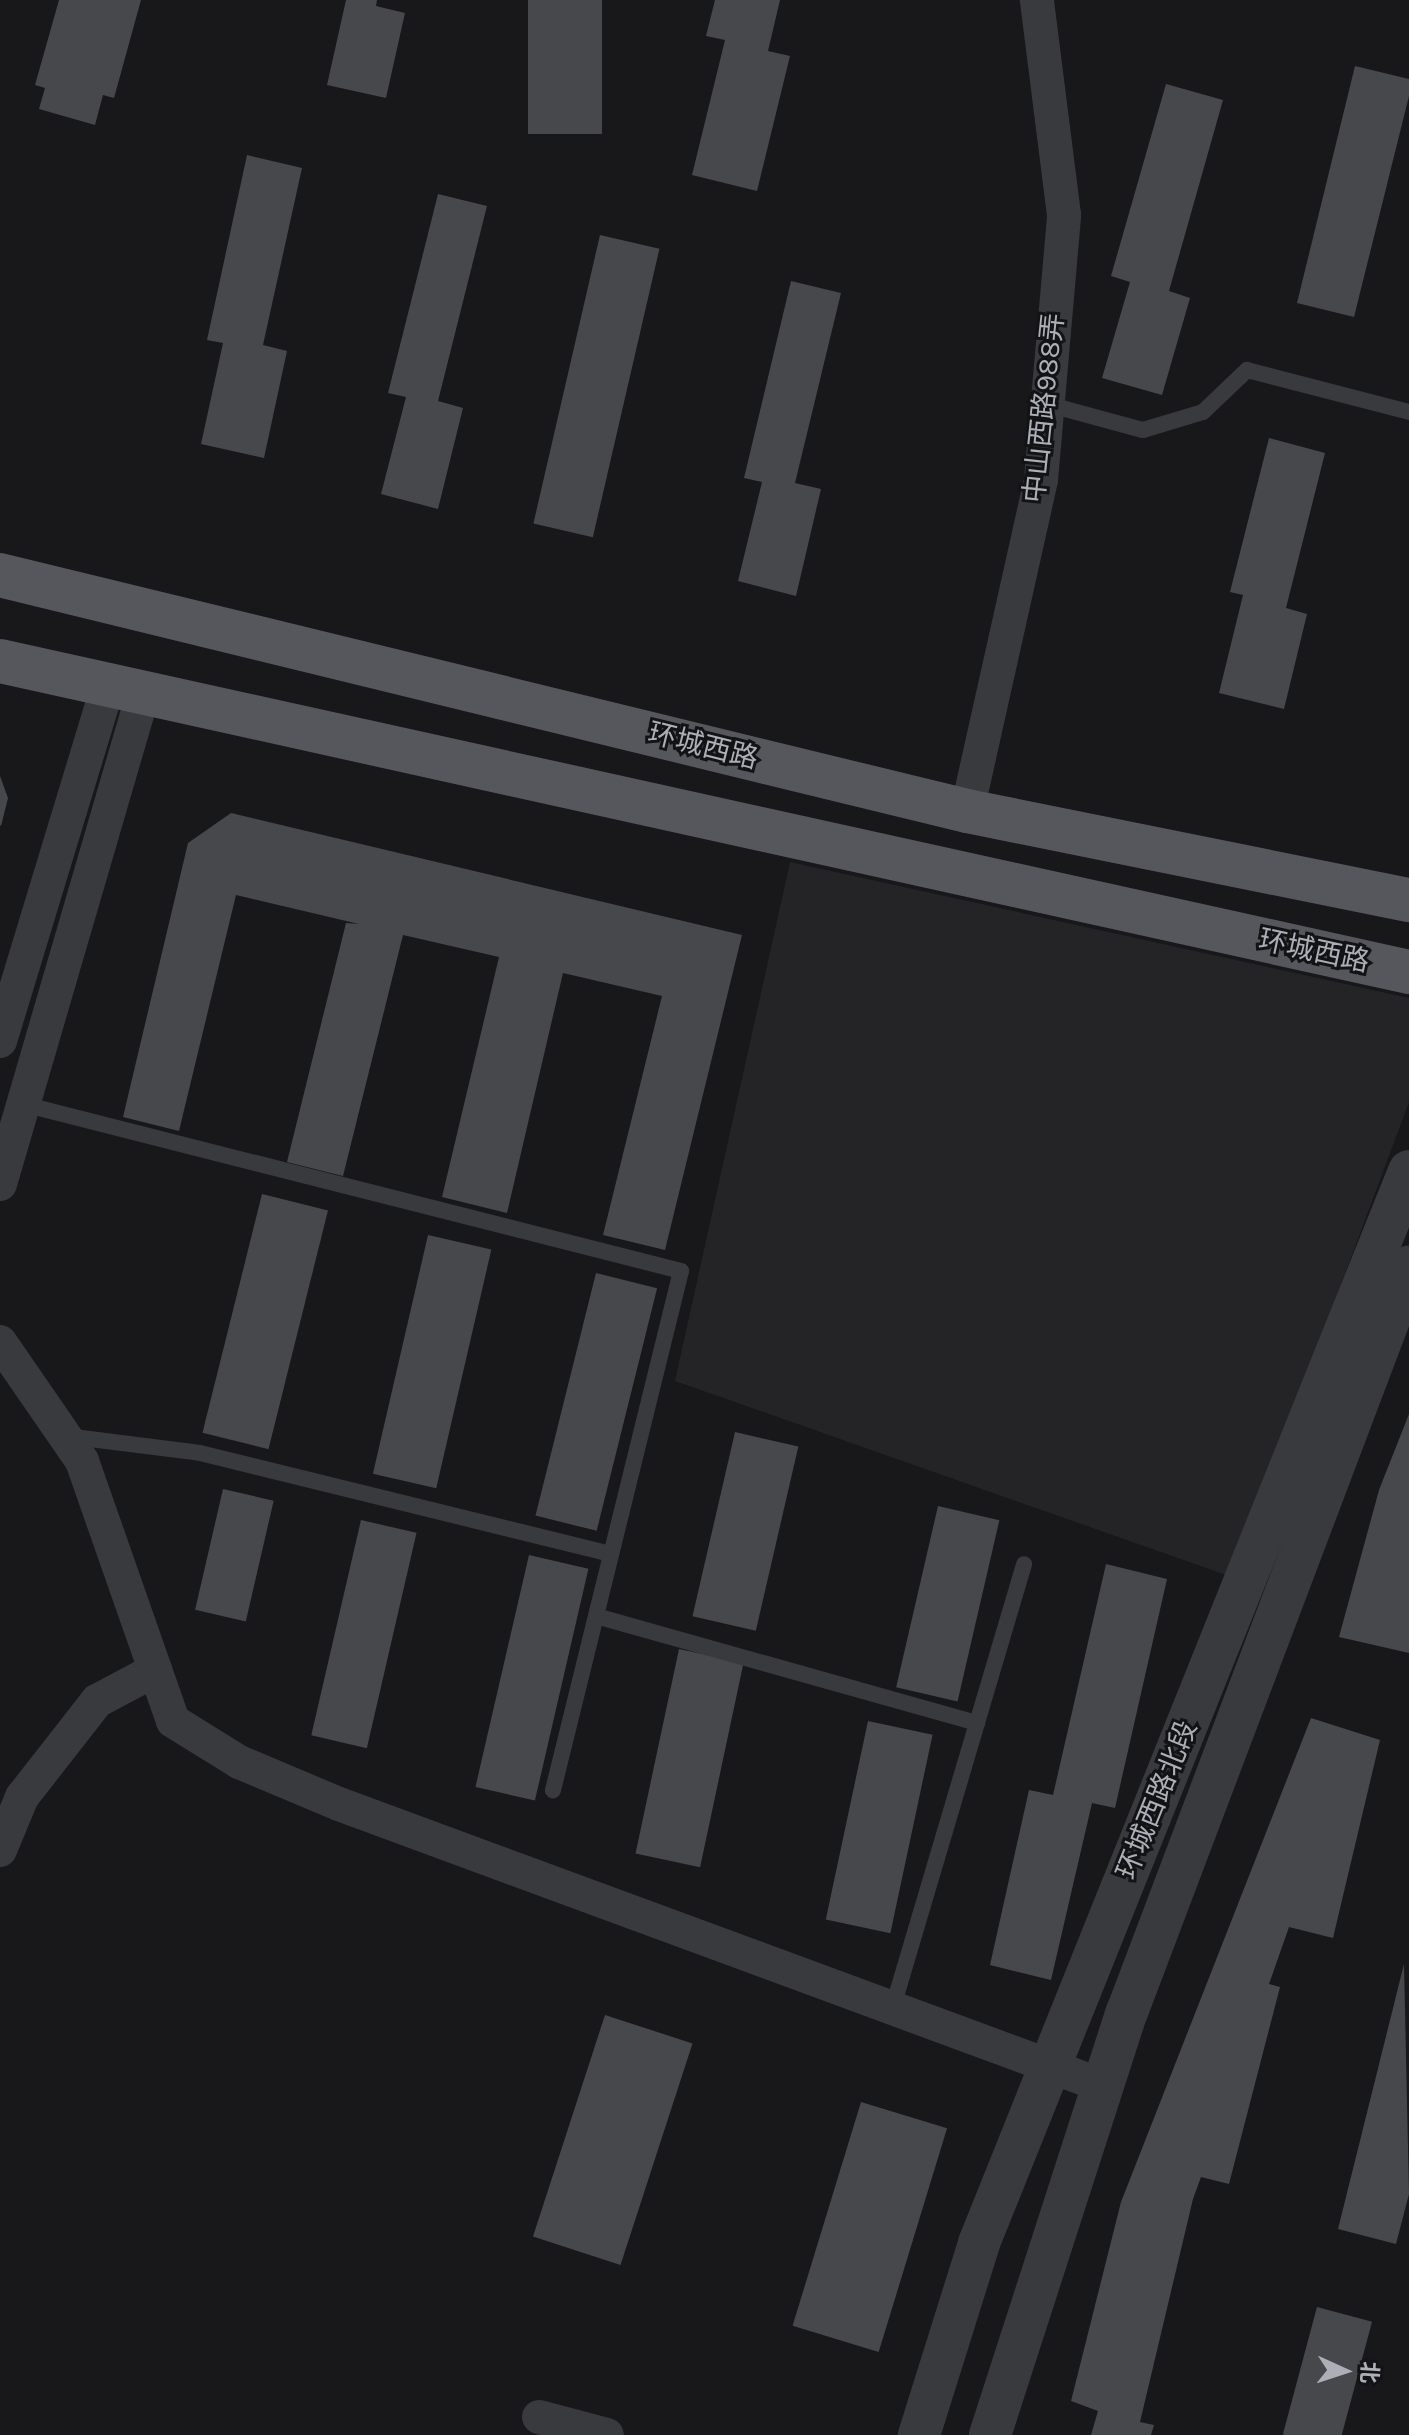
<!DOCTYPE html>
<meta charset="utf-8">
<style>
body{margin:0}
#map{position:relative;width:1409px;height:2435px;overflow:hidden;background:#18181a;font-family:Karla,"Noto Sans SC",sans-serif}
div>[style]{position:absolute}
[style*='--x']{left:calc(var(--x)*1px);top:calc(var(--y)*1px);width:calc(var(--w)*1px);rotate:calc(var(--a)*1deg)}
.built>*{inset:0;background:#242427}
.building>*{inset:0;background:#47484c;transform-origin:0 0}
.service>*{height:16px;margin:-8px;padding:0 8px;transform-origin:8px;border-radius:8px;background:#393a3e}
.minor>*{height:34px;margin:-17px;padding:0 17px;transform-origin:17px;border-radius:17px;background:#393a3e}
.tertiary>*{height:42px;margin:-21px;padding:0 21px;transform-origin:21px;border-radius:21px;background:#393a3e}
.primary>*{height:44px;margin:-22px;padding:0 22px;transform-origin:22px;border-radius:22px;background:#56575d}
span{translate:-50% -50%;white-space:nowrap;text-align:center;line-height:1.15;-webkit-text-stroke:6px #131315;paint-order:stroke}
.street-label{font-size:28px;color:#acaeb8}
.north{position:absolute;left:1305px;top:2331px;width:80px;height:80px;-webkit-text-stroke:6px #131315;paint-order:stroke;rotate:93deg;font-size:22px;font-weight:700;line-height:32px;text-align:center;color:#acaeb8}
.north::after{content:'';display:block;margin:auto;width:28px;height:36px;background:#acaeb8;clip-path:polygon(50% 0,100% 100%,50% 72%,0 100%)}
</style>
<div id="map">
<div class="built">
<i style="clip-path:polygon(790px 862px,1409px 998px,1409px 1102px,1232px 1577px,675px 1381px)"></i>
</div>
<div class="building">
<i style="clip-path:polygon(59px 0,141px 0,114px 98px,103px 95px,95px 125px,39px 109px,45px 88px,35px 85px)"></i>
<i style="clip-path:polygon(346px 0,377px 0,376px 6px,405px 13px,386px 98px,327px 85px)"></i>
<i style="left:528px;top:0;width:74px;height:134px"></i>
<i style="clip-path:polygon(715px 0,780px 0,768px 51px,790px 56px,757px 191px,692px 175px,725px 40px,706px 36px)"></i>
<i style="clip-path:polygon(1355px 66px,1409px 79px,1409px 96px,1354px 317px,1297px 303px)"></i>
<i style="clip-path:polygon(1166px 84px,1223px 100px,1169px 291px,1190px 298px,1162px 395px,1102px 378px,1130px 282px,1111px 276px)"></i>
<i style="clip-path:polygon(247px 155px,302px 168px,263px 345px,287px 351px,264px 458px,201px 444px,223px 343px,207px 340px)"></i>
<i style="clip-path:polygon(438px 194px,487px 206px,438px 401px,463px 408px,438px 509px,381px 494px,406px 397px,388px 393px)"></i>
<i style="left:600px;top:235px;width:61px;height:296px;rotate:13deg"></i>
<i style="clip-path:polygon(791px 281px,841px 293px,795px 483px,821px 489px,796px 596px,738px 581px,762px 482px,744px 478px)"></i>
<i style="clip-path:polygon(1269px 438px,1325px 453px,1286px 608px,1307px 614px,1284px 709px,1219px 693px,1243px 595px,1230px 592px)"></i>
<i style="clip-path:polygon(0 776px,8px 798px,1px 826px,0 825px)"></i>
<i style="clip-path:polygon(231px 813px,742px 935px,665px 1250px,603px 1235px,662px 996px,563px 973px,507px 1213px,442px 1197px,499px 957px,403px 935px,343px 1176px,287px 1162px,346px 923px,359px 924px,236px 895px,179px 1131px,123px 1117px,188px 843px)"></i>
<i style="left:262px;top:1194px;width:68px;height:246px;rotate:14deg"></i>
<i style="left:428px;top:1235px;width:65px;height:245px;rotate:13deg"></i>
<i style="left:596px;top:1273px;width:63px;height:250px;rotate:14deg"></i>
<i style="clip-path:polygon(1409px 1414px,1409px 1653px,1339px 1637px,1379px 1490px)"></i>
<i style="left:735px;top:1432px;width:65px;height:189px;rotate:13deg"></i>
<i style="left:223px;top:1489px;width:52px;height:124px;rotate:13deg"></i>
<i style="left:938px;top:1506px;width:63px;height:186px;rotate:13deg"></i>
<i style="left:361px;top:1520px;width:57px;height:221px;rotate:13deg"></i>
<i style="left:529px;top:1555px;width:61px;height:238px;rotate:13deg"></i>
<i style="clip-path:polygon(1106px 1564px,1167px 1579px,1115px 1808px,1092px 1803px,1051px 1980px,990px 1965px,1029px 1790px,1053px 1795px)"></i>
<i style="left:679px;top:1649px;width:66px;height:209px;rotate:12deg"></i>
<i style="clip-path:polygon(1311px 1718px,1380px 1740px,1333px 1938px,1289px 1927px,1269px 1984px,1280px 1987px,1229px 2184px,1201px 2177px,1193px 2199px,1140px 2422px,1154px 2425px,1151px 2435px,1091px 2435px,1098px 2411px,1071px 2401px,1121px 2202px)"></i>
<i style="left:868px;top:1721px;width:66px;height:203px;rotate:12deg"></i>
<i style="clip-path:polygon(1404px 1964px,1409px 2194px,1396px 2244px,1338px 2229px)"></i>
<i style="left:605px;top:2015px;width:92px;height:233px;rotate:18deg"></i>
<i style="left:861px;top:2102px;width:90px;height:234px;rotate:17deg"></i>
<i style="left:1317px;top:2307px;width:57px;height:132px;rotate:15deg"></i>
</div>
<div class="service">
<i style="--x:1047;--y:404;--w:99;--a:15.2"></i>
<i style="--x:1143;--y:430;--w:63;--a:-16.7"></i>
<i style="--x:1203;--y:412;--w:61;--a:-43.7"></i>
<i style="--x:1247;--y:370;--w:167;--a:14.5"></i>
<i style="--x:23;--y:1104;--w:679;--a:14.24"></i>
<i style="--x:681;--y:1271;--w:535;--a:103.85"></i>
<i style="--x:66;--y:1436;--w:135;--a:7.2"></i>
<i style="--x:200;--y:1453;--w:423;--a:13.8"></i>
<i style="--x:596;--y:1616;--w:396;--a:15.7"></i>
<i style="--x:892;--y:2010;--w:465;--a:-73.5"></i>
</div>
<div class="minor">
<i style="--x:967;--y:811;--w:339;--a:-77.4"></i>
<i style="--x:1041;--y:480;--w:266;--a:-85"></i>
<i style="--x:1064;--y:215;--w:217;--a:-97.2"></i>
<i style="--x:0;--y:1041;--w:371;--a:-73.1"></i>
<i style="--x:0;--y:1184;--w:510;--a:-73.73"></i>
<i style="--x:0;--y:1342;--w:145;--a:55.4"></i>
<i style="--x:82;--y:1461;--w:275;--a:70.7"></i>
<i style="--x:173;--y:1721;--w:78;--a:31.8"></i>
<i style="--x:239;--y:1762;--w:108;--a:22.8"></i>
<i style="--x:339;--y:1804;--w:815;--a:20.24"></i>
<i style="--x:0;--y:1850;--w:57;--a:-67.5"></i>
<i style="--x:22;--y:1797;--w:122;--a:-52"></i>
<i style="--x:97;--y:1701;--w:66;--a:-28.1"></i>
<i style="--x:539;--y:2417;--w:70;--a:14.8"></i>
</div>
<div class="tertiary">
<i style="--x:919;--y:2435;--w:201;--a:-72.6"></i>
<i style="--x:979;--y:2243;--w:1155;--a:-68.14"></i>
<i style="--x:990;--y:2435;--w:445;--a:-72.1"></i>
<i style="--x:1127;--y:2012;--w:797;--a:-69.27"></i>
</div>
<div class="primary">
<i style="--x:0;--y:575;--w:995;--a:13.72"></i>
<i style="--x:967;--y:811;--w:451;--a:11.4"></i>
<i style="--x:0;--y:661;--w:1443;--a:12.45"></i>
</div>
<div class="street-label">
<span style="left:1044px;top:408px;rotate:-84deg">中山西路988弄</span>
<span style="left:703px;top:746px;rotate:14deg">环城西路</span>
<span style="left:1314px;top:951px;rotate:12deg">环城西路</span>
<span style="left:1157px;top:1800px;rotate:-68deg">环城西路北段</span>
</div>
<div class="north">北</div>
</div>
